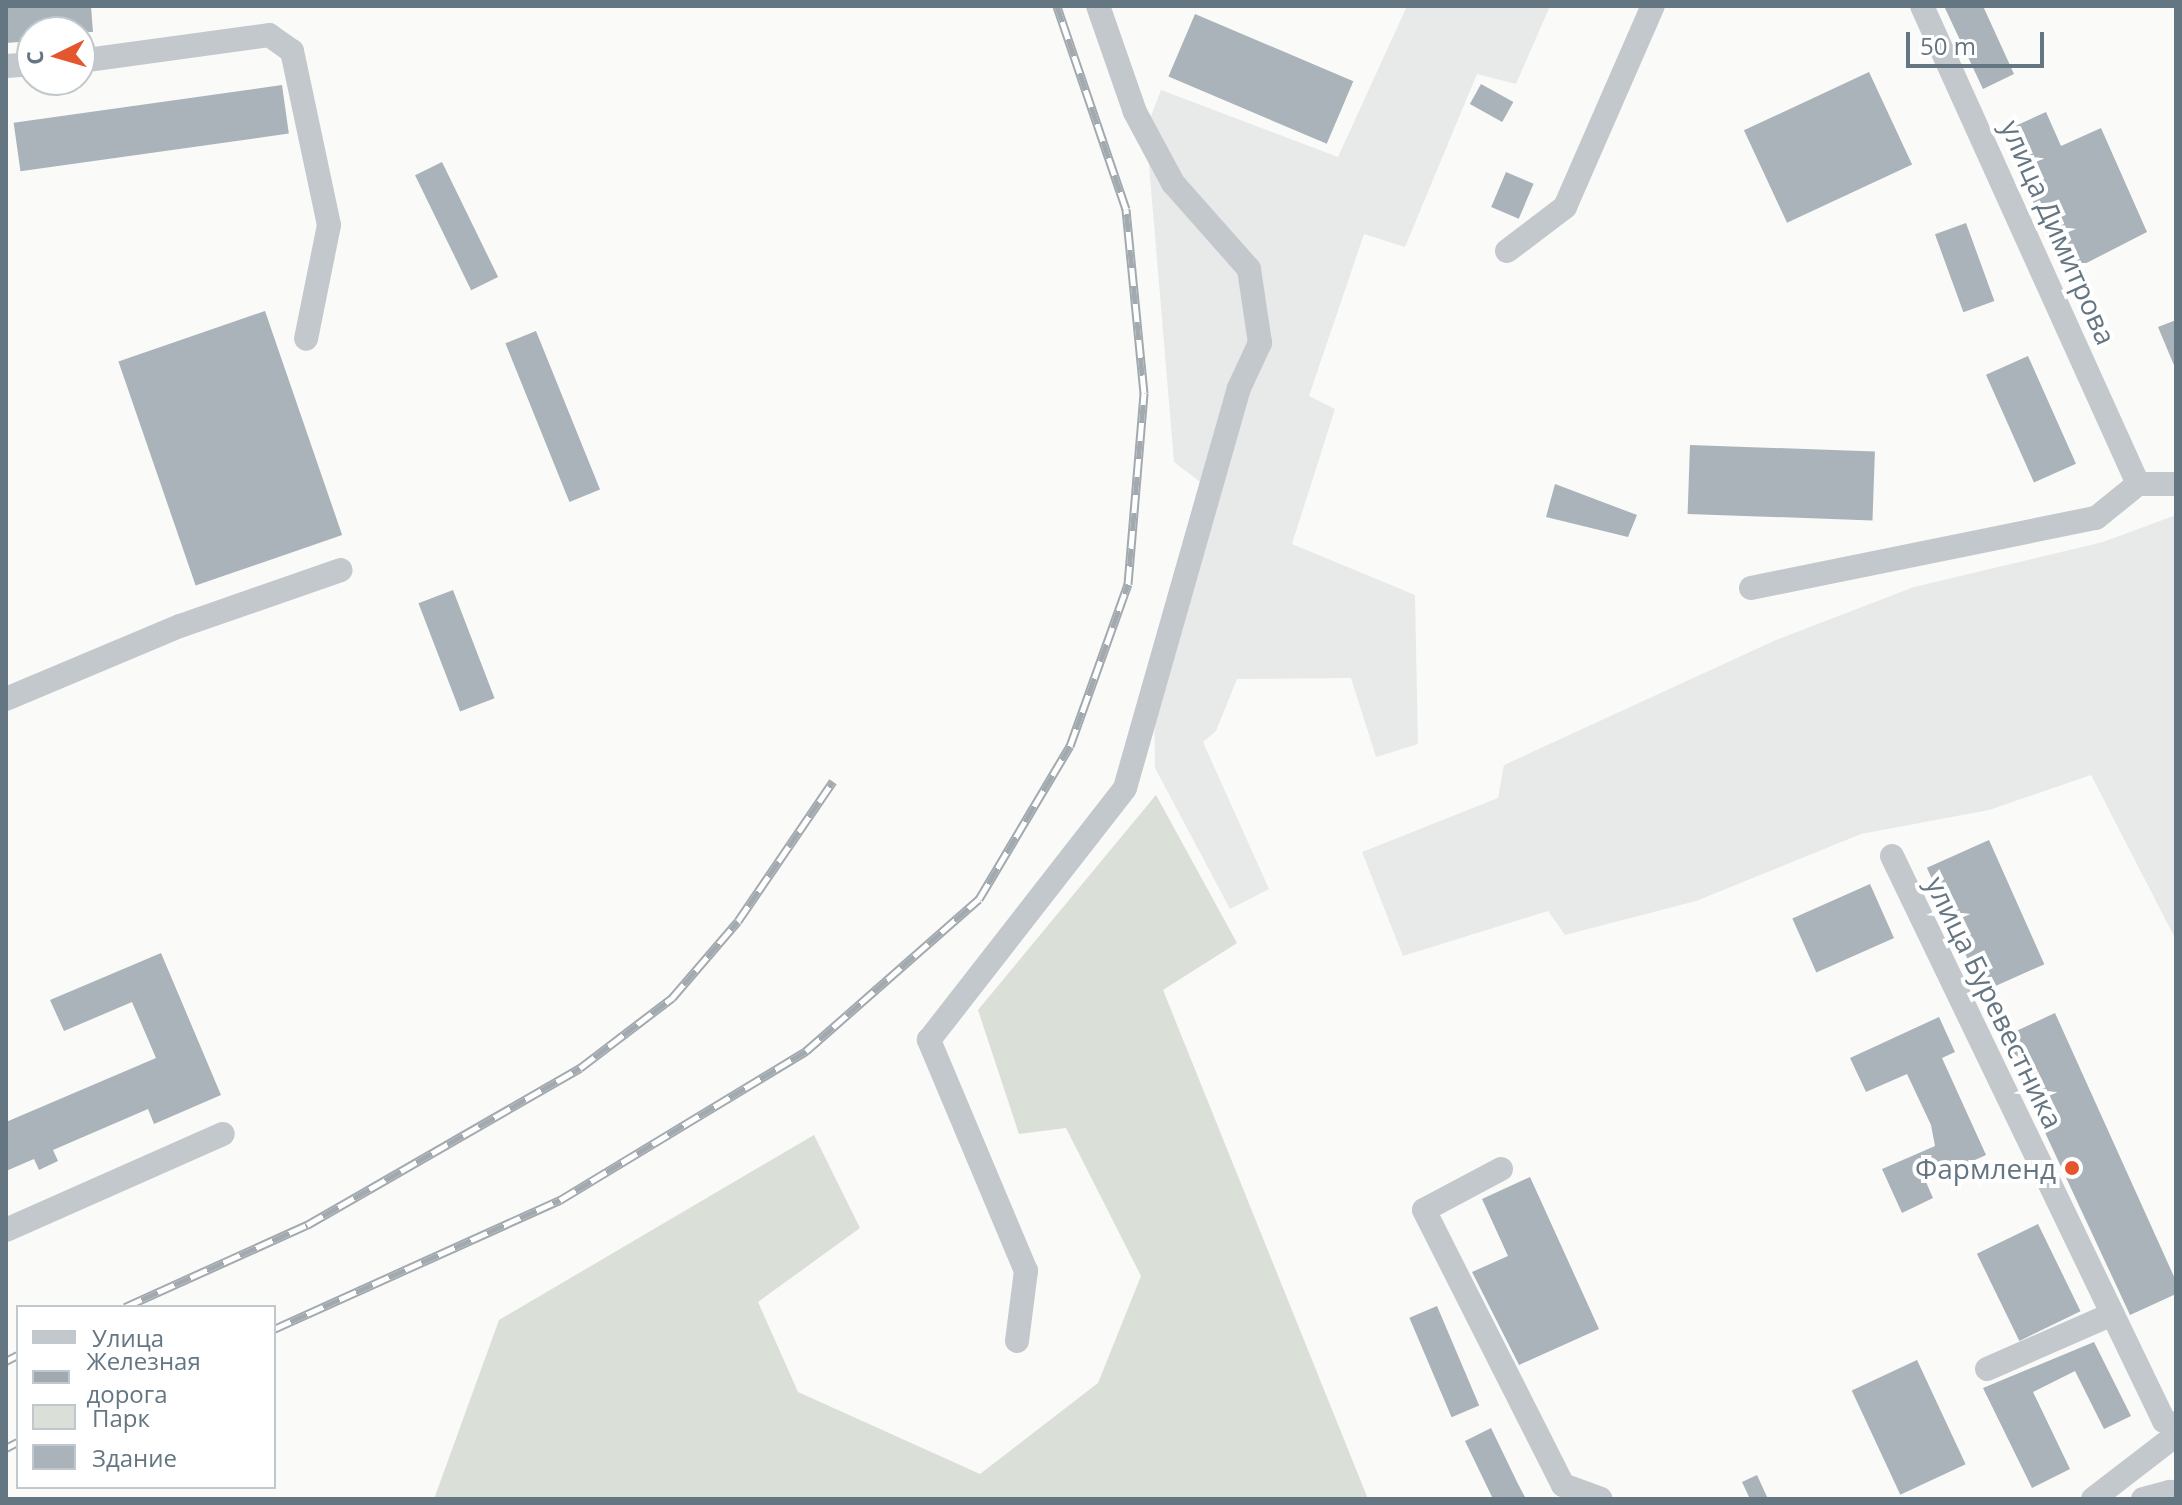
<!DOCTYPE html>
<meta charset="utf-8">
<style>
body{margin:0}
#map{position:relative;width:2182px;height:1505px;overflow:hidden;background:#fafaf8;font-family:"Open Sans",sans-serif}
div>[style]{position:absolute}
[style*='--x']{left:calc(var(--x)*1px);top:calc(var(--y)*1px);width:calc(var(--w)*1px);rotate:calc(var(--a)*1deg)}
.built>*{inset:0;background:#e8e9e9}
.green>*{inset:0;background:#dadfd7}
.building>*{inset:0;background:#aab3b9;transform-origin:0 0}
.minor>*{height:24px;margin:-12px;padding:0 12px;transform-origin:12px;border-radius:12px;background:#c3c8cc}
.rail>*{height:9px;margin-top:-4.5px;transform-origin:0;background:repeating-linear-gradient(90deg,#fff 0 18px,#a2aab0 0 36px);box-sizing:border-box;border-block:2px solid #a2aab0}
.dots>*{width:22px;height:22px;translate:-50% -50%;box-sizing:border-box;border:4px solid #fff;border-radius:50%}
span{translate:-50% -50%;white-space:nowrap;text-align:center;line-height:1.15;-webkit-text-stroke:8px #fff;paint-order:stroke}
.street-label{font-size:28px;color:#657683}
.poi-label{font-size:28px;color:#657683}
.right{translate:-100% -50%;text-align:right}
.frame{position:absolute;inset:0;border:8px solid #657683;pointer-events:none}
.legend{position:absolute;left:16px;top:1305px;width:260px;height:184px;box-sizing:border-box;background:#fff;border:2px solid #c1c8cd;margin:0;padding:10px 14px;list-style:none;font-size:24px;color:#657683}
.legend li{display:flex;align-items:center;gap:16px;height:40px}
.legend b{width:40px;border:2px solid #c1c8cd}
.north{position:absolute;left:16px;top:16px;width:80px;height:80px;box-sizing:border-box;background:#fff;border:2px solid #c1c8cd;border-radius:50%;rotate:265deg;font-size:22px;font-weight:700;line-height:32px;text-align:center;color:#657683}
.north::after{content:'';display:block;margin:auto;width:28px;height:36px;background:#e4572e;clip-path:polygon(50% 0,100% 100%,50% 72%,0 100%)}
.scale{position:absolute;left:1906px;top:32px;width:138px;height:36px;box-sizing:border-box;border:4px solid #657683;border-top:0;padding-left:10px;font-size:24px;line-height:28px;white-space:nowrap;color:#657683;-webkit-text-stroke:6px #fff;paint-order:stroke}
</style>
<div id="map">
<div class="built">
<i style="clip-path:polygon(1407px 6px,1550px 6px,1516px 84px,1477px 74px,1405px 247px,1364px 234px,1309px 396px,1335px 409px,1292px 544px,1415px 595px,1418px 744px,1376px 757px,1351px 678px,1237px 679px,1216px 731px,1203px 742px,1269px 889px,1230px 909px,1155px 768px,1154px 699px,1217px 495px,1174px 462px,1146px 129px,1161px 90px,1338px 157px)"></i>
<i style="clip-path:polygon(2176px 515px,2176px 940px,2091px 775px,1989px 810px,1861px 834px,1696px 901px,1565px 935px,1548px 911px,1403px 956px,1362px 852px,1498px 798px,1504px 765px,1776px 640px,1914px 587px,2103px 542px)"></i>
</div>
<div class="green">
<i style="clip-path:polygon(1156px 795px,1237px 943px,1163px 990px,1368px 1499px,434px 1499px,499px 1320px,814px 1135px,860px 1228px,758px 1302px,798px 1392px,980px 1474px,1098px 1383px,1141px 1276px,1066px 1128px,1019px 1134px,978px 1010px)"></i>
</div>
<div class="building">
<i style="clip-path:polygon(6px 6px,91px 6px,93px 32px,32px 32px,32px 41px,6px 43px)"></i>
<i style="clip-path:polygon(1944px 6px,1983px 6px,2014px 74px,1983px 89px)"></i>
<i style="left:1195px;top:14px;width:172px;height:68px;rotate:23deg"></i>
<i style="left:1869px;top:72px;width:102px;height:138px;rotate:65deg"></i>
<i style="left:1481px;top:84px;width:37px;height:23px;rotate:29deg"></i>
<i style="left:282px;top:85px;width:49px;height:271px;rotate:82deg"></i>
<i style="clip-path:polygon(2046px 112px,2061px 146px,2101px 128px,2147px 232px,2065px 274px,2002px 132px)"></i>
<i style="left:442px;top:162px;width:128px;height:30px;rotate:64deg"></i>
<i style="left:1506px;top:172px;width:30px;height:38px;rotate:23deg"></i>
<i style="left:1966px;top:223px;width:83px;height:33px;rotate:70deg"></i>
<i style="left:265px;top:311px;width:237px;height:155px;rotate:71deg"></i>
<i style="clip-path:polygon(2176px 320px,2176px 370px,2158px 327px)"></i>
<i style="left:536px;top:331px;width:171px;height:33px;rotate:68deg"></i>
<i style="left:2028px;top:356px;width:118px;height:46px;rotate:66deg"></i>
<i style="left:1690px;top:445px;width:185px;height:69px;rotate:2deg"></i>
<i style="clip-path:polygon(1555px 484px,1637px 515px,1628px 537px,1546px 517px)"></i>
<i style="left:453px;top:590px;width:116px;height:37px;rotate:69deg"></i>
<i style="left:1989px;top:840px;width:136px;height:68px;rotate:66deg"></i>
<i style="left:1870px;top:884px;width:59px;height:85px;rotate:66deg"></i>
<i style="clip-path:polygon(161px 953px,221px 1095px,154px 1124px,148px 1109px,53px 1150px,58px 1161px,39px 1170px,34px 1159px,6px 1171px,6px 1122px,156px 1058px,132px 1002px,64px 1031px,50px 1000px)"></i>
<i style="clip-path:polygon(2055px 1013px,2176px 1281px,2176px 1294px,2130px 1315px,2001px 1038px)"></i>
<i style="clip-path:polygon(1939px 1017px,1955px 1052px,1942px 1058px,1986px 1155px,1926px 1182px,1933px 1198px,1902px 1213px,1882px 1169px,1935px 1146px,1931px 1125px,1907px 1074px,1866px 1092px,1850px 1058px)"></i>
<i style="clip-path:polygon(1530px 1177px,1599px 1329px,1519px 1365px,1472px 1272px,1508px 1256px,1482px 1199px)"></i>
<i style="left:2038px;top:1224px;width:97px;height:68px;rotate:64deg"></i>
<i style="left:1437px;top:1306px;width:108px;height:30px;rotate:67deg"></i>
<i style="clip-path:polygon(2094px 1342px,2131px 1416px,2104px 1429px,2075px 1371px,2033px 1392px,2070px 1469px,2032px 1488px,1983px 1388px)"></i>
<i style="left:1917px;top:1360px;width:115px;height:72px;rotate:65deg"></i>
<i style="clip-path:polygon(1491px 1428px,1518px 1484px,1526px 1499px,1493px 1499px,1465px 1441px)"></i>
<i style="clip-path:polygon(1757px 1475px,1768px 1499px,1750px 1499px,1742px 1482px)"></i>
</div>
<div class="minor">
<i style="--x:1922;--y:6;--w:525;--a:65.68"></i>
<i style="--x:80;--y:61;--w:191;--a:-7.8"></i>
<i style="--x:269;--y:35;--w:28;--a:35"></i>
<i style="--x:292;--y:51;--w:178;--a:78"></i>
<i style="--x:329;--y:225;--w:116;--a:101.4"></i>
<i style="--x:6;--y:66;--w:26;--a:-4"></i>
<i style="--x:1507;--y:251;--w:73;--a:-37.2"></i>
<i style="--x:1565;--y:207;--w:219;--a:-66.4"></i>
<i style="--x:2138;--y:484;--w:38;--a:0"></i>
<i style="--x:1751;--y:588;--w:352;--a:-11.5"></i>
<i style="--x:2096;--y:518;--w:54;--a:-39"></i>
<i style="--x:6;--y:699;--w:189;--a:-22.8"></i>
<i style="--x:180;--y:626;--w:170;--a:-19.2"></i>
<i style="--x:1892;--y:856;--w:627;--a:64.29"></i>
<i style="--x:2164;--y:1421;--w:13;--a:18"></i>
<i style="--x:1501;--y:1169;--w:87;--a:152"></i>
<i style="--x:1424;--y:1210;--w:308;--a:63.2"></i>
<i style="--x:1563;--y:1485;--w:40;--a:20.2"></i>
<i style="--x:6;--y:1230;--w:237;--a:-23.9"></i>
<i style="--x:1017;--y:1341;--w:71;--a:-82.7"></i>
<i style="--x:1026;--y:1271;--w:251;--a:-112.8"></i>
<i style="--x:929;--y:1040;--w:319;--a:-52.1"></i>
<i style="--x:1125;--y:788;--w:416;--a:-74.1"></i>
<i style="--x:1239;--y:388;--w:50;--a:-65"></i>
<i style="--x:1260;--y:343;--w:75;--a:-98.5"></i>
<i style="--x:1249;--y:269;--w:115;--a:-131.5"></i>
<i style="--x:1173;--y:183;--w:81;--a:-118.2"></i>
<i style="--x:1135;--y:112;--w:112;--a:-109.2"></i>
<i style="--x:1987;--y:1369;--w:137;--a:-23.7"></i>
<i style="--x:2093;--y:1499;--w:105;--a:-37.6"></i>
<i style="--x:2143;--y:1499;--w:28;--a:-15"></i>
<i style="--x:2170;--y:1492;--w:7;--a:74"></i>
</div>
<div class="rail">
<i style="--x:125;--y:1307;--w:200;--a:-24.3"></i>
<i style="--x:307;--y:1225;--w:315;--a:-29.9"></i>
<i style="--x:580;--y:1068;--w:116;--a:-37.3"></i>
<i style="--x:672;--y:998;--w:101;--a:-49.4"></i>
<i style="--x:738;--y:921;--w:169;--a:-55.8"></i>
<i style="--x:274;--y:1329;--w:314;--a:-24.3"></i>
<i style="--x:560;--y:1200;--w:288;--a:-31.2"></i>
<i style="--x:806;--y:1051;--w:230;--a:-41.3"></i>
<i style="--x:979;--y:899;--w:178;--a:-59.3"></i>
<i style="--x:1070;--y:746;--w:172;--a:-70.3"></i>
<i style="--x:1128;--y:584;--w:192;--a:-85.2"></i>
<i style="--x:1144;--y:393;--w:185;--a:-95.6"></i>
<i style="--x:1126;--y:209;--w:214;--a:-108.8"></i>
<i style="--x:6;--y:1361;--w:13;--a:-27"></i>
<i style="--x:6;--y:1448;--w:13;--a:-27"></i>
</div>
<div class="dots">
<i style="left:2072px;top:1168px;background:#e4572e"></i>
</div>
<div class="street-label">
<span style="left:2059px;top:232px;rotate:66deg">улица Димитрова</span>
<span style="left:1995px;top:1002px;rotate:64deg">улица Буревестника</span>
</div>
<div class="poi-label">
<span class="right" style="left:2056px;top:1168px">Фармленд</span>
</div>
<div class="frame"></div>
<ul class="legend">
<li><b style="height:10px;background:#c3c8cc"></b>Улица</li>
<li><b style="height:10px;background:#a2aab0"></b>Железная дорога</li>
<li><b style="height:22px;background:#dadfd7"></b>Парк</li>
<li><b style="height:22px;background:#aab3b9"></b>Здание</li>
</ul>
<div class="north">С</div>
<div class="scale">50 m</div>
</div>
